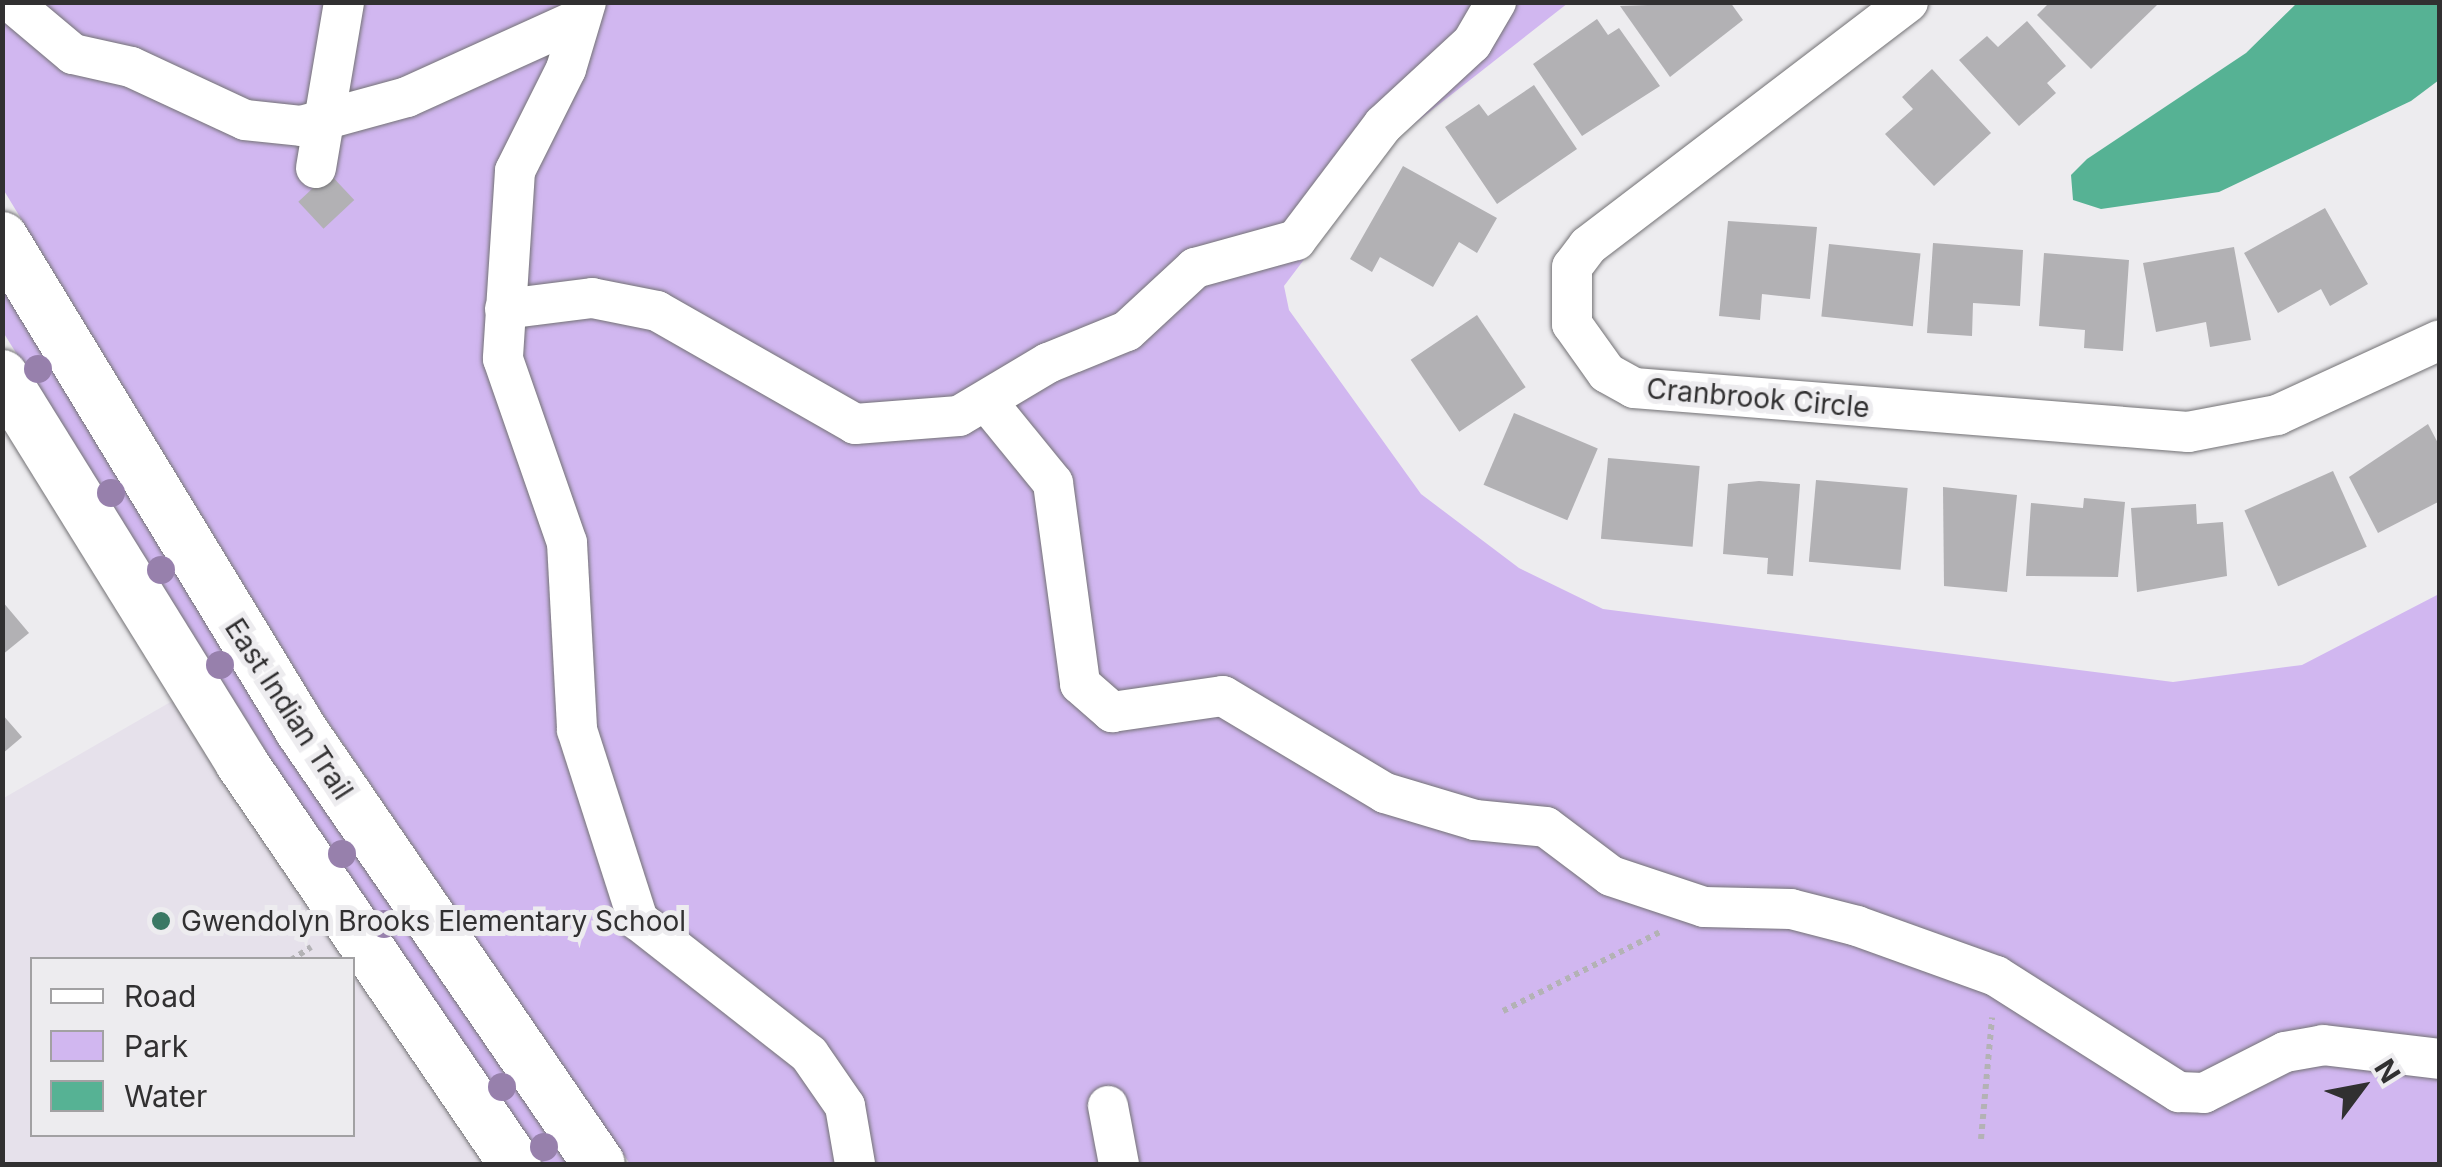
<!DOCTYPE html>
<style>
body{margin:0}
#map{position:relative;width:2442px;height:1167px;overflow:hidden;background:#edecef;font-family:Inter,sans-serif}
div>[style]{position:absolute}
[style*='--x']{left:calc(var(--x)*1px);top:calc(var(--y)*1px);width:calc(var(--w)*1px);rotate:calc(var(--a)*1deg)}
.built>*{inset:0;background:#e6e1eb}
.green>*{inset:0;background:#d1b7f0}
.water>*{inset:0;background:#56b294}
.building>*{inset:0;background:#b2b1b4;transform-origin:0 0}
.path>*{height:6px;margin-top:-3px;transform-origin:0;background:repeating-linear-gradient(90deg,#b3b2b5 0 5px,transparent 0 10px)}
.roads{filter:drop-shadow(0 0 2px #737275) drop-shadow(0 0 2px #737275)}
.minor>*{height:40px;margin:-20px;padding:0 20px;transform-origin:20px;border-radius:20px;background:#fff}
.major>*{height:52px;margin:-26px;padding:0 26px;transform-origin:26px;border-radius:26px;background:#fff}
.trees>*{width:28px;height:28px;margin:-14px;border-radius:50%;background:#9780ac}
.dots>*{width:28px;height:28px;translate:-50% -50%;box-sizing:border-box;border:5px solid #edecef;border-radius:50%}
span{translate:-50% -50%;white-space:nowrap;text-align:center;line-height:1.15;-webkit-text-stroke:10px #edecef;paint-order:stroke}
.street-label{font-size:28px;color:#313031}
.poi-label{font-size:28px;color:#313031}
.left{translate:0 -50%;text-align:left}
.frame{position:absolute;inset:0;border:5px solid #313031;pointer-events:none}
.legend{position:absolute;left:30px;top:957px;width:325px;height:180px;box-sizing:border-box;background:#edecef;border:2px solid #a2a1a3;margin:0;padding:12px 18px;list-style:none;font-size:30px;color:#313031}
.legend li{display:flex;align-items:center;gap:20px;height:50px}
.legend b{width:50px;border:2px solid #a2a1a3}
.north{position:absolute;left:2312px;top:1037px;width:100px;height:100px;-webkit-text-stroke:8px #edecef;paint-order:stroke;rotate:58deg;font-size:28px;font-weight:700;line-height:40px;text-align:center;color:#313031}
.north::after{content:'';display:block;margin:auto;width:35px;height:45px;background:#313031;clip-path:polygon(50% 0,100% 100%,50% 72%,0 100%)}
</style>
<div id="map">
<div class="built">
<i style="clip-path:polygon(174px 700px,345px 959px,32px 960px,32px 1134px,352px 1134px,353px 972px,487px 1164px,3px 1164px,2px 799px)"></i>
</div>
<div class="green">
<i style="clip-path:polygon(2px 3px,1568px 3px,1395px 139px,1284px 286px,1289px 310px,1421px 494px,1519px 568px,1603px 609px,2173px 682px,2302px 665px,2439px 594px,2439px 1164px,630px 1164px,320px 710px,3px 189px)"></i>
<i style="clip-path:polygon(2px 280px,574px 1164px,541px 1164px,375px 926px,3px 332px)"></i>
</div>
<div class="water">
<i style="clip-path:polygon(2437px 3px,2439px 80px,2411px 101px,2219px 192px,2101px 209px,2073px 200px,2071px 175px,2087px 159px,2246px 53px,2297px 3px)"></i>
</div>
<div class="building">
<i style="clip-path:polygon(1730px 2px,1743px 20px,1670px 77px,1620px 6px)"></i>
<i style="clip-path:polygon(2050px 2px,2155px 2px,2157px 5px,2091px 69px,2037px 15px)"></i>
<i style="clip-path:polygon(1597px 19px,1608px 35px,1619px 28px,1660px 86px,1582px 136px,1533px 64px)"></i>
<i style="clip-path:polygon(2027px 21px,2066px 66px,2047px 83px,2056px 93px,2019px 126px,1959px 60px,1987px 36px,1998px 47px)"></i>
<i style="clip-path:polygon(1932px 69px,1991px 133px,1934px 186px,1885px 134px,1913px 109px,1902px 97px)"></i>
<i style="clip-path:polygon(1534px 85px,1577px 149px,1497px 204px,1445px 127px,1479px 104px,1488px 116px)"></i>
<i style="clip-path:polygon(1403px 166px,1497px 218px,1477px 253px,1459px 242px,1433px 287px,1380px 257px,1372px 272px,1350px 259px)"></i>
<i style="left:329px;top:173px;width:37px;height:42px;rotate:47deg"></i>
<i style="clip-path:polygon(2325px 208px,2368px 284px,2330px 306px,2321px 289px,2278px 313px,2244px 253px)"></i>
<i style="clip-path:polygon(1728px 221px,1817px 227px,1810px 299px,1762px 294px,1760px 320px,1719px 316px)"></i>
<i style="clip-path:polygon(1933px 243px,2023px 250px,2020px 306px,1973px 303px,1972px 336px,1927px 333px)"></i>
<i style="left:1829px;top:244px;width:92px;height:73px;rotate:6deg"></i>
<i style="clip-path:polygon(2234px 247px,2251px 340px,2210px 347px,2206px 322px,2156px 332px,2143px 263px)"></i>
<i style="clip-path:polygon(2044px 253px,2129px 260px,2123px 351px,2084px 348px,2085px 330px,2039px 326px)"></i>
<i style="left:1477px;top:315px;width:87px;height:80px;rotate:56deg"></i>
<i style="left:1514px;top:413px;width:91px;height:78px;rotate:23deg"></i>
<i style="clip-path:polygon(2428px 424px,2440px 447px,2440px 501px,2378px 533px,2349px 477px)"></i>
<i style="left:1608px;top:458px;width:92px;height:81px;rotate:5deg"></i>
<i style="left:2333px;top:471px;width:83px;height:97px;rotate:66deg"></i>
<i style="left:1816px;top:480px;width:92px;height:82px;rotate:5deg"></i>
<i style="clip-path:polygon(1759px 481px,1800px 484px,1793px 576px,1767px 574px,1768px 558px,1723px 554px,1728px 484px)"></i>
<i style="clip-path:polygon(1943px 487px,2017px 495px,2007px 592px,1944px 586px)"></i>
<i style="clip-path:polygon(2084px 498px,2125px 502px,2118px 577px,2026px 576px,2031px 503px,2083px 508px)"></i>
<i style="clip-path:polygon(2196px 504px,2197px 524px,2223px 522px,2227px 576px,2137px 592px,2131px 508px)"></i>
<i style="clip-path:polygon(2px 601px,29px 633px,2px 655px)"></i>
<i style="clip-path:polygon(2px 714px,22px 737px,2px 754px)"></i>
</div>
<div class="path">
<i style="--x:291;--y:960;--w:24;--a:-33"></i>
<i style="--x:1503;--y:1011;--w:176;--a:-26.7"></i>
<i style="--x:1981;--y:1139;--w:122;--a:-84.8"></i>
</div>
<div class="roads">
<div class="minor">
<i style="--x:11;--y:2;--w:81;--a:40"></i>
<i style="--x:73;--y:54;--w:59;--a:12.6"></i>
<i style="--x:131;--y:67;--w:126;--a:24.9"></i>
<i style="--x:245;--y:120;--w:56;--a:6.1"></i>
<i style="--x:301;--y:126;--w:110;--a:-15.3"></i>
<i style="--x:407;--y:97;--w:189;--a:-24.4"></i>
<i style="--x:586;--y:2;--w:70;--a:106.6"></i>
<i style="--x:566;--y:69;--w:114;--a:116.6"></i>
<i style="--x:515;--y:171;--w:188;--a:93.7"></i>
<i style="--x:503;--y:359;--w:195;--a:70.8"></i>
<i style="--x:567;--y:543;--w:187;--a:86.9"></i>
<i style="--x:577;--y:730;--w:200;--a:72.2"></i>
<i style="--x:638;--y:920;--w:217;--a:38.1"></i>
<i style="--x:809;--y:1054;--w:63;--a:55.3"></i>
<i style="--x:845;--y:1106;--w:59;--a:80.2"></i>
<i style="--x:1908;--y:2;--w:402;--a:142.7"></i>
<i style="--x:1588;--y:246;--w:26;--a:127"></i>
<i style="--x:1572;--y:267;--w:57;--a:90"></i>
<i style="--x:1572;--y:324;--w:60;--a:54.5"></i>
<i style="--x:1607;--y:373;--w:31;--a:29"></i>
<i style="--x:1634;--y:388;--w:556;--a:4.54"></i>
<i style="--x:2188;--y:432;--w:91;--a:-10.8"></i>
<i style="--x:2277;--y:415;--w:179;--a:-24.7"></i>
<i style="--x:316;--y:168;--w:168;--a:-80.4"></i>
<i style="--x:505;--y:309;--w:88;--a:-7.2"></i>
<i style="--x:592;--y:298;--w:66;--a:11.3"></i>
<i style="--x:657;--y:311;--w:228;--a:29.7"></i>
<i style="--x:855;--y:424;--w:104;--a:-4.4"></i>
<i style="--x:959;--y:416;--w:104;--a:-30.8"></i>
<i style="--x:1048;--y:363;--w:85;--a:-22.1"></i>
<i style="--x:1127;--y:331;--w:93;--a:-42.8"></i>
<i style="--x:1195;--y:268;--w:105;--a:-15.5"></i>
<i style="--x:1296;--y:240;--w:144;--a:-52.9"></i>
<i style="--x:1383;--y:125;--w:121;--a:-42.7"></i>
<i style="--x:1472;--y:43;--w:48;--a:-59.7"></i>
<i style="--x:987;--y:402;--w:104;--a:50.8"></i>
<i style="--x:1053;--y:483;--w:203;--a:82.3"></i>
<i style="--x:1080;--y:684;--w:43;--a:41.2"></i>
<i style="--x:1112;--y:712;--w:112;--a:-8.2"></i>
<i style="--x:1223;--y:696;--w:189;--a:30.9"></i>
<i style="--x:1385;--y:793;--w:94;--a:16.7"></i>
<i style="--x:1475;--y:820;--w:71;--a:5.6"></i>
<i style="--x:1546;--y:827;--w:81;--a:37"></i>
<i style="--x:1611;--y:876;--w:98;--a:18.4"></i>
<i style="--x:1704;--y:907;--w:87;--a:1.3"></i>
<i style="--x:1791;--y:909;--w:68;--a:14.4"></i>
<i style="--x:1857;--y:926;--w:148;--a:19.8"></i>
<i style="--x:1996;--y:976;--w:217;--a:32.4"></i>
<i style="--x:2179;--y:1092;--w:25;--a:2"></i>
<i style="--x:2204;--y:1093;--w:91;--a:-26.8"></i>
<i style="--x:2285;--y:1052;--w:39;--a:-10"></i>
<i style="--x:2323;--y:1045;--w:118;--a:6.8"></i>
<i style="--x:1108;--y:1106;--w:59;--a:79.3"></i>
</div>
<div class="major">
<i style="--x:2;--y:238;--w:576;--a:58.71"></i>
<i style="--x:301;--y:730;--w:526;--a:55.53"></i>
<i style="--x:2;--y:376;--w:454;--a:58.2"></i>
<i style="--x:241;--y:762;--w:486;--a:55.7"></i>
</div>
</div>
<div class="trees">
<i style="left:38px;top:369px"></i>
<i style="left:111px;top:493px"></i>
<i style="left:161px;top:570px"></i>
<i style="left:220px;top:665px"></i>
<i style="left:342px;top:854px"></i>
<i style="left:384px;top:924px"></i>
<i style="left:502px;top:1087px"></i>
<i style="left:544px;top:1147px"></i>
</div>
<div class="dots">
<i style="left:161px;top:921px;background:#3a7864"></i>
</div>
<div class="street-label">
<span style="left:1758px;top:398px;rotate:5deg">Cranbrook Circle</span>
<span style="left:289px;top:709px;rotate:57deg">East Indian Trail</span>
</div>
<div class="poi-label">
<span class="left" style="left:181px;top:921px">Gwendolyn Brooks Elementary School</span>
</div>
<div class="frame"></div>
<ul class="legend">
<li><b style="height:12px;background:#fff"></b>Road</li>
<li><b style="height:28px;background:#d1b7f0"></b>Park</li>
<li><b style="height:28px;background:#56b294"></b>Water</li>
</ul>
<div class="north">N</div>
</div>
